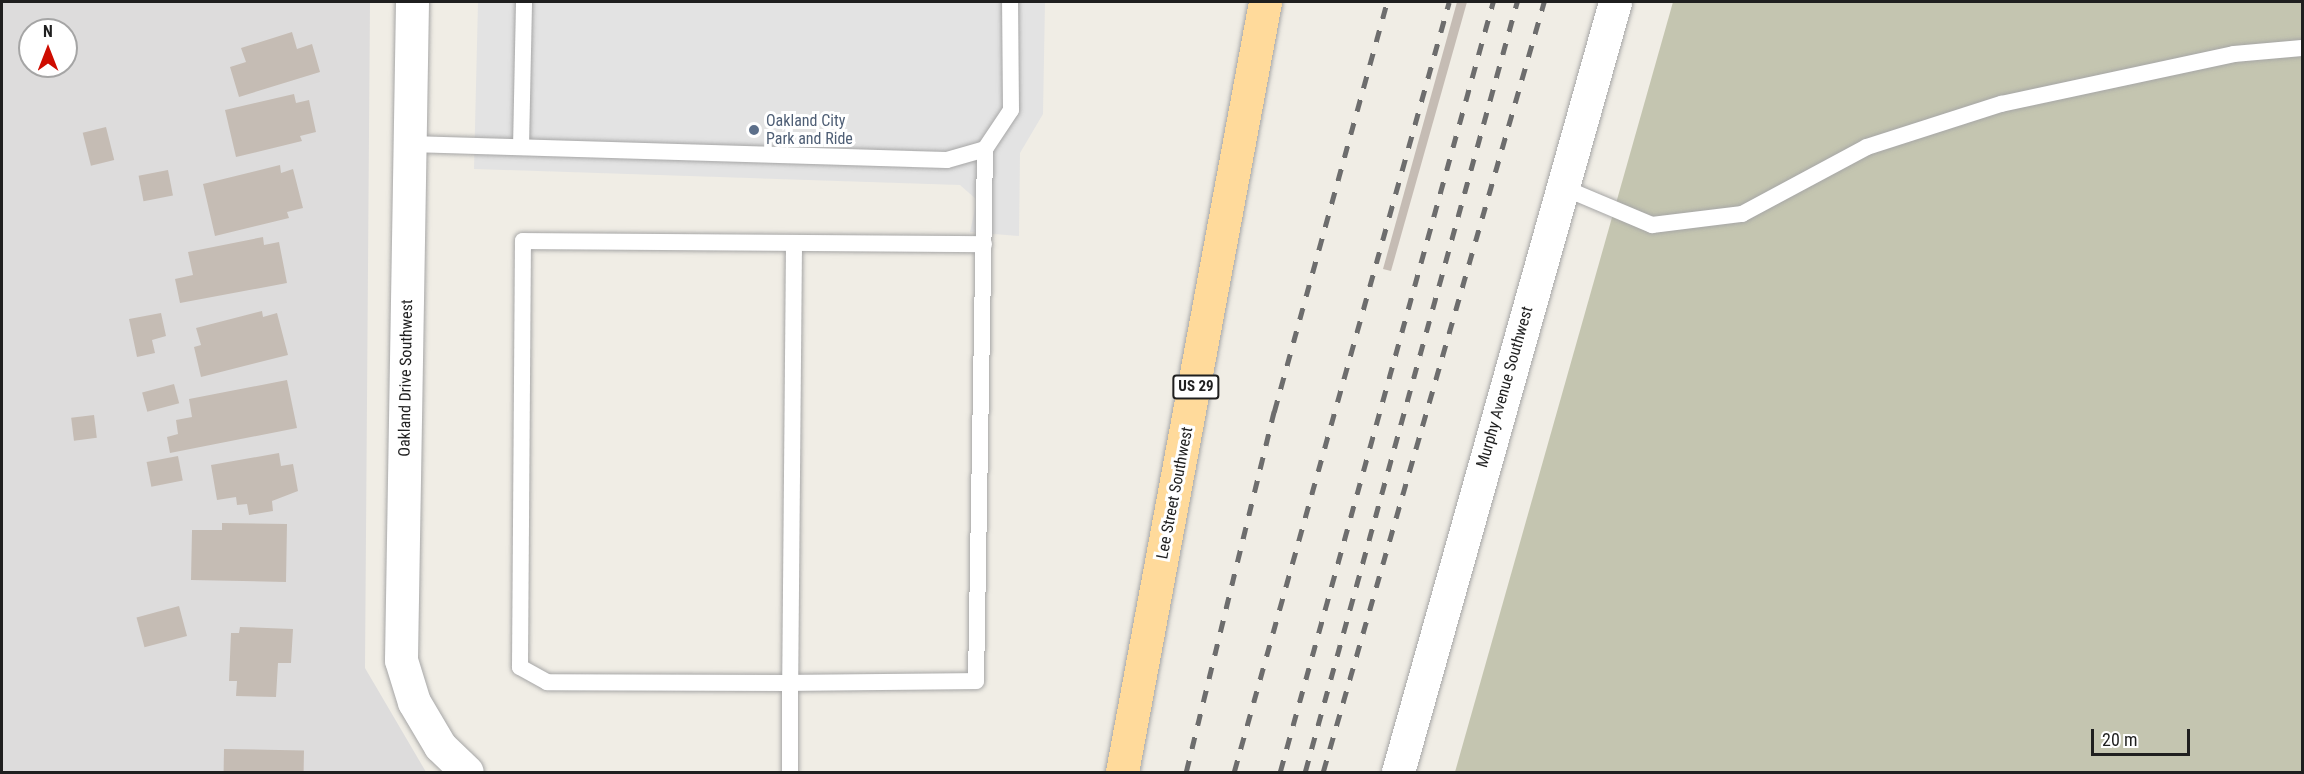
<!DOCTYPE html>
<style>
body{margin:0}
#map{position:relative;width:2304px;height:774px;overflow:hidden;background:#f0ede5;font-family:"Roboto Condensed",sans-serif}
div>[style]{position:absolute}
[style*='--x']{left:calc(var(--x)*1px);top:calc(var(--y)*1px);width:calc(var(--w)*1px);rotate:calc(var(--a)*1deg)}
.residential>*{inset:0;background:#dddcdc}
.construction>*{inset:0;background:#c4c5b0}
.parking>*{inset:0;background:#e3e3e3}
.building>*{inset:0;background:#c5bcb4;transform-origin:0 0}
.roads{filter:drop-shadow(0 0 2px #a6a6a6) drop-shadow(0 0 2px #a6a6a6)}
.service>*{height:16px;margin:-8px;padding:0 8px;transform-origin:8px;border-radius:8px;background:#fff}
.minor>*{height:33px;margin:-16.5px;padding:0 16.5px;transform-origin:16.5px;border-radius:16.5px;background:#fff}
.primary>*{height:33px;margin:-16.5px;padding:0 16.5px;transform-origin:16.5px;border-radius:16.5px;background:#ffda9b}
.rail>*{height:4.5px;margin-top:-2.25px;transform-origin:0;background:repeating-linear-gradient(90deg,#6d6d6d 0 12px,transparent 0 24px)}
.dots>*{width:16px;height:16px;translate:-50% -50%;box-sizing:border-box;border:3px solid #fff;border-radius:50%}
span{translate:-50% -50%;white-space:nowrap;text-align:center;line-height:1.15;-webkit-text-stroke:6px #fff;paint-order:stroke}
.shield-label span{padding:2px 4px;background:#fff;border:2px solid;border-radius:4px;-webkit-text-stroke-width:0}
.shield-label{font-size:15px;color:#1f1f1f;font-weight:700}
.service-label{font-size:16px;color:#4e5e75}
.left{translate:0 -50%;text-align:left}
.street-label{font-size:16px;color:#1f1f1f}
.frame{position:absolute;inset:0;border:3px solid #1f1f1f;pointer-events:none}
.north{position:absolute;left:18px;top:18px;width:60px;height:60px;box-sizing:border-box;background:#fff;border:2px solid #a5a5a5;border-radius:50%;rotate:0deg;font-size:16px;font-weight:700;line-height:24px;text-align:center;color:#1f1f1f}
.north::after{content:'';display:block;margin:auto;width:21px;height:27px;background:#ce0c00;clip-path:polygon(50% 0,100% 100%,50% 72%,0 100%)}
.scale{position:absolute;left:2091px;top:729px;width:99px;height:27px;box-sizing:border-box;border:3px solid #1f1f1f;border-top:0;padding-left:8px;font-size:18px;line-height:21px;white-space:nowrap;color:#1f1f1f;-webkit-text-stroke:4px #fff;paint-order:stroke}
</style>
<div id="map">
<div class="residential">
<i style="clip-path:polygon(evenodd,2px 2px,370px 2px,365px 668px,426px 772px,2px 772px,2px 2px,30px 30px,66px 30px,66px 66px,30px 66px,30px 30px)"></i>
</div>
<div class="construction">
<i style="clip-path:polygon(1673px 2px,2302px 2px,2302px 772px,1455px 772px)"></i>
</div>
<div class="parking">
<i style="clip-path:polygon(478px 2px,1045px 2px,1043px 114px,1020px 153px,1019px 236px,970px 232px,977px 200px,960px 185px,474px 169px)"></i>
</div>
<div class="building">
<i style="clip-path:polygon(1457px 2px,1467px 2px,1391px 271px,1383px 269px)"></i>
<i style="clip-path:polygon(292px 32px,297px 49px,312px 44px,320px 72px,239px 97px,230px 67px,246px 62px,241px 48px)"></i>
<i style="clip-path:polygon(294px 94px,296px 103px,309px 100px,316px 132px,300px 136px,302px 141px,236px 157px,225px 110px)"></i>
<i style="left:106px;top:127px;width:34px;height:24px;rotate:76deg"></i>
<i style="clip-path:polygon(280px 165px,281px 173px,293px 169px,303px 208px,287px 212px,289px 218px,215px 236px,203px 184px)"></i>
<i style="left:168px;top:170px;width:26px;height:30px;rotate:79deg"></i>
<i style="clip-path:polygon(263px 237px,264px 245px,279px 242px,287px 283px,180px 303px,175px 279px,193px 275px,188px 252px)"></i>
<i style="clip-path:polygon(262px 311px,263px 317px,277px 313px,288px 355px,201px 377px,194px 347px,201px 345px,196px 328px)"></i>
<i style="clip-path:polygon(161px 313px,166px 336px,152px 340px,155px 353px,137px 357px,129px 319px)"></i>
<i style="clip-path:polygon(287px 380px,297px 428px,170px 453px,167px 437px,178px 434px,176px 420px,192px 417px,189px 399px)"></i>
<i style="left:174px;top:384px;width:20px;height:33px;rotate:75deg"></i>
<i style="left:94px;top:415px;width:23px;height:23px;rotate:83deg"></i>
<i style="clip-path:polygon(279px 453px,281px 466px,293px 464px,298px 491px,272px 501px,273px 511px,249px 515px,247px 504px,237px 505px,236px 497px,217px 500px,211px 465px)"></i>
<i style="left:178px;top:456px;width:25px;height:32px;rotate:79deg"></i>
<i style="clip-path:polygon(222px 523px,287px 524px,286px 582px,191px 580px,192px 530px,222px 530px)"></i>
<i style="left:179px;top:606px;width:31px;height:44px;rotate:75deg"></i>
<i style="clip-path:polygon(240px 627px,293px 629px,291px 663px,278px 663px,276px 697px,236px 696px,237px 681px,229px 681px,231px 633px,239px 633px)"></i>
<i style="left:224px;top:749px;width:80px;height:23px;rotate:1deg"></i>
</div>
<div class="roads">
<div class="service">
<i style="--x:410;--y:144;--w:537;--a:1.71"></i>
<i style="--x:947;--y:160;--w:40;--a:-16"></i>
<i style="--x:985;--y:149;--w:47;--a:-56.3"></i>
<i style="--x:1011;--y:110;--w:108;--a:-90.5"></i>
<i style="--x:521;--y:147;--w:145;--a:-88.8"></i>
<i style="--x:1562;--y:187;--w:98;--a:22.9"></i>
<i style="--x:1652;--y:225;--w:91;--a:-7"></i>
<i style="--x:1742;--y:214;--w:142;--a:-28.2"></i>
<i style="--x:1867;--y:147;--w:141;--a:-17.8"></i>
<i style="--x:2001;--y:104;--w:238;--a:-12.1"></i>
<i style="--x:2234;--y:54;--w:68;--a:-5"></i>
<i style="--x:794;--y:245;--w:438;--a:90.5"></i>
<i style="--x:790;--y:683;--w:243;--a:-179.8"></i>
<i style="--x:547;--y:682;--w:31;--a:-151"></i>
<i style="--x:520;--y:667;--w:426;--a:-89.6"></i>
<i style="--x:523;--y:241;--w:461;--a:0.4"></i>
<i style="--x:790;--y:772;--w:89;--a:-90"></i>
<i style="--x:790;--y:683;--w:186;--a:-0.6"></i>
<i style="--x:976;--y:681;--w:532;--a:-89.03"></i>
</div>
<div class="minor">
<i style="--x:412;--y:2;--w:658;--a:90.96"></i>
<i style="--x:401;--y:660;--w:44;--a:72.8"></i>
<i style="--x:414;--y:702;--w:51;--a:59.4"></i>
<i style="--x:440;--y:746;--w:37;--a:44"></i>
<i style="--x:1398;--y:772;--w:800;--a:-74.26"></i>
</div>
<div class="primary">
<i style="--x:1122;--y:772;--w:783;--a:-79.48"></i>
</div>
</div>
<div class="rail">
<i style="--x:1186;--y:772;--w:371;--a:-76.3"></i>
<i style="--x:1274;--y:412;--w:425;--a:-74.6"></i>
<i style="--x:1234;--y:772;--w:799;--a:-74.4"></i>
<i style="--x:1280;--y:772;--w:799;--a:-74.54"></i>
<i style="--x:1305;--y:772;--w:799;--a:-74.61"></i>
<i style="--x:1323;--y:772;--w:801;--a:-73.99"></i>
</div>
<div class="dots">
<i style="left:754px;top:130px;background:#5c6f8a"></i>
</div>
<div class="shield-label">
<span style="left:1196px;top:387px">US 29</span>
</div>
<div class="service-label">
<span class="left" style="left:766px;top:130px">Oakland City<br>Park and Ride</span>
</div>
<div class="street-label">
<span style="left:406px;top:378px;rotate:-89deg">Oakland Drive Southwest</span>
<span style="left:1505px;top:387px;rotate:-74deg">Murphy Avenue Southwest</span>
<span style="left:1175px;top:493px;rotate:-79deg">Lee Street Southwest</span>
</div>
<div class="frame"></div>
<div class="north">N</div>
<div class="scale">20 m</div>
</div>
